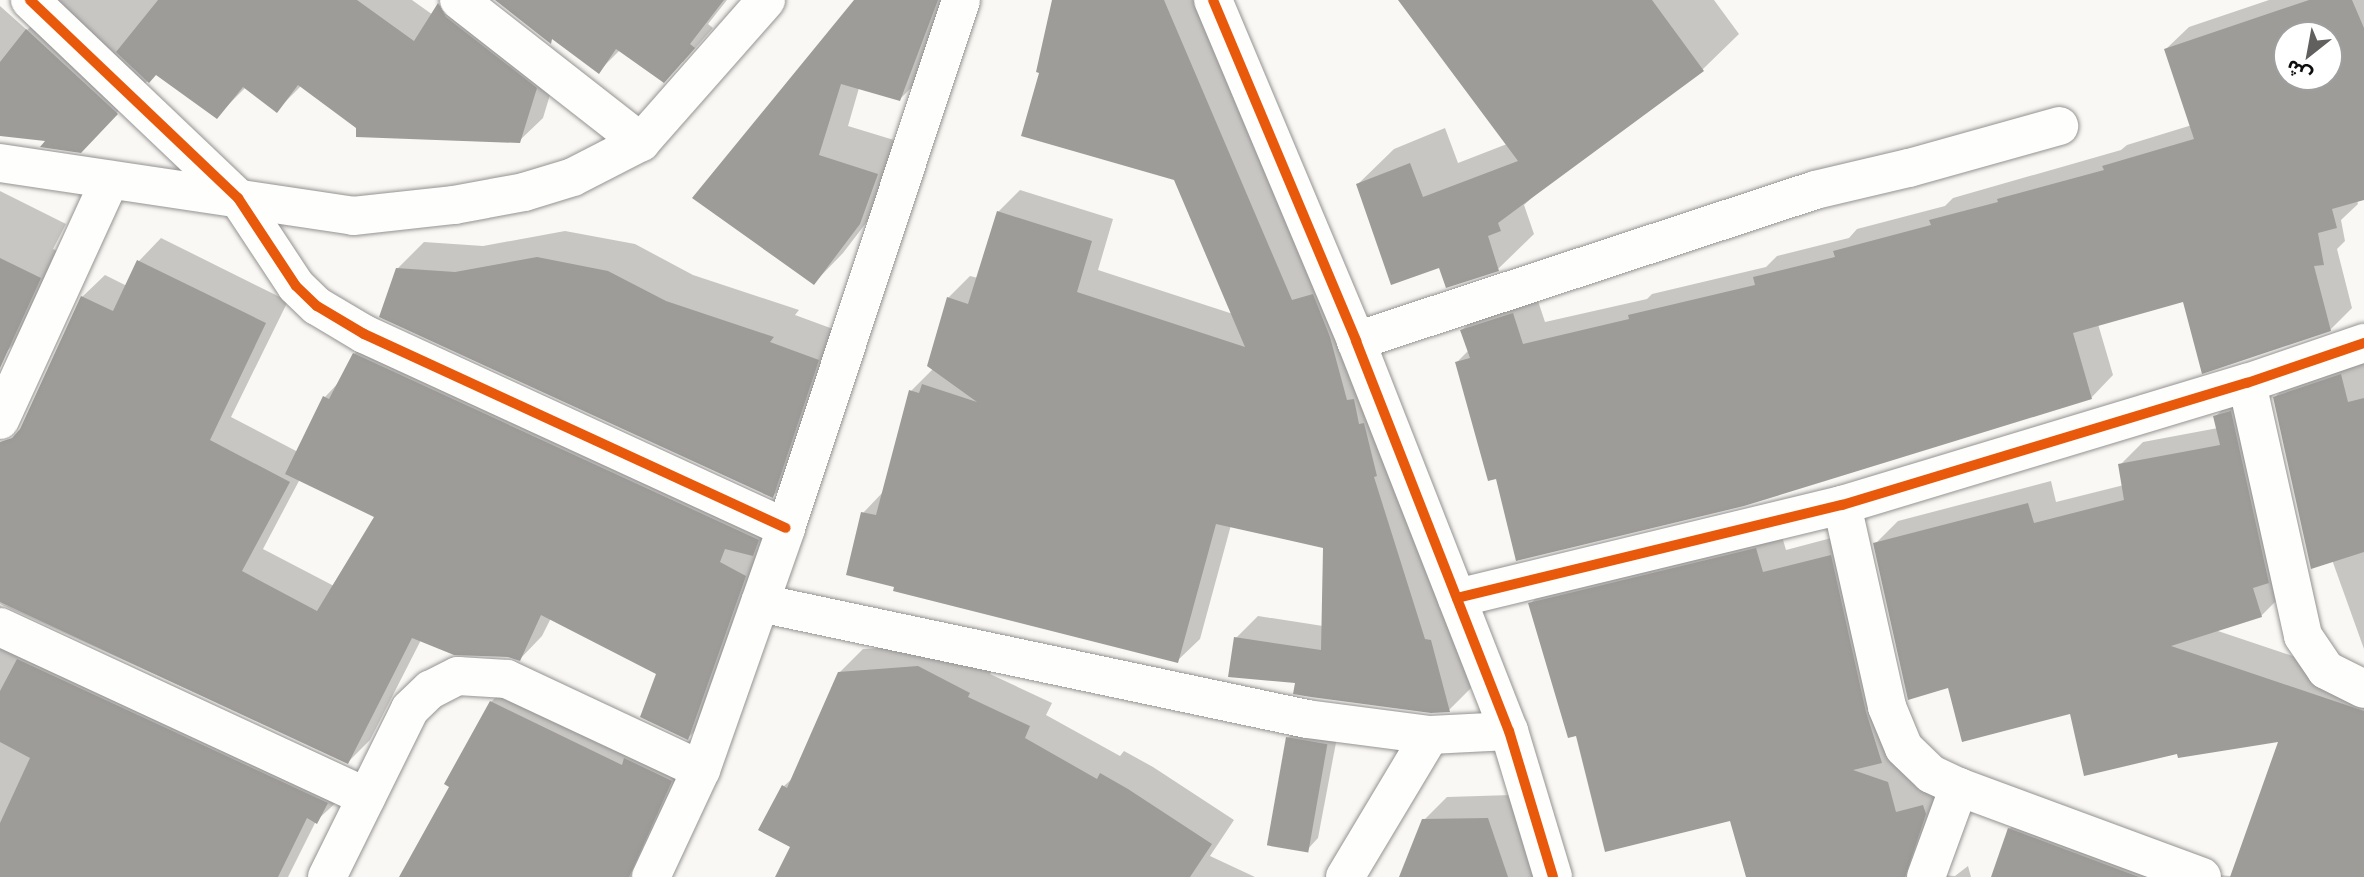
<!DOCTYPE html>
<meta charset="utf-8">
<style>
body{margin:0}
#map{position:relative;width:2364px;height:877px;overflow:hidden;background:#faf8f4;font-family:"Playfair Display","Noto Sans Arabic",serif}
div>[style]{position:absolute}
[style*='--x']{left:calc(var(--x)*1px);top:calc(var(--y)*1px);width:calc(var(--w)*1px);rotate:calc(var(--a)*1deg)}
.shadow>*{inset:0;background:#0003}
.building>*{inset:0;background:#9e9c99;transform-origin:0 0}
.roads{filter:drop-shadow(0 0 2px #949392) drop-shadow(0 0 2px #949392)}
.minor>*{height:38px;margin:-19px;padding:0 19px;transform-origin:19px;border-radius:19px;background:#fefefd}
.cycleway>*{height:10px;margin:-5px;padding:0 5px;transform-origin:5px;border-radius:5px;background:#e8590c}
span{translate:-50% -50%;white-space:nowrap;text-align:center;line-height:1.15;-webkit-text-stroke:7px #fff;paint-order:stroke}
.north{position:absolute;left:2273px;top:21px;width:70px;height:70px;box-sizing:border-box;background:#fff;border:2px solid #9f9f9f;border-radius:50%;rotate:211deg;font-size:19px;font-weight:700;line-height:28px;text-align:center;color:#0e0e0e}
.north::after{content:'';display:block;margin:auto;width:24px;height:32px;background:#61605e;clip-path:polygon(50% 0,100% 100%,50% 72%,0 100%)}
</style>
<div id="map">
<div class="shadow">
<i style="clip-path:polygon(57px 0,412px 0,433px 15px,443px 0,559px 65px,543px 118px,519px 141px,302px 85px,277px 110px,246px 87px,216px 117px,156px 72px,88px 143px,0 134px,0 6px,27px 30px)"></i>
<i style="clip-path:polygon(497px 0,727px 0,708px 24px,713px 28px,683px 62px,620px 50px,599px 71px,553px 38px,550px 41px)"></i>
<i style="clip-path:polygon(855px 0,956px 0,929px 70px,900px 99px,859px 88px,848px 126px,907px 144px,889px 193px,843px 253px,814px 283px,694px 198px)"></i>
<i style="clip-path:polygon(1053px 0,1208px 0,1452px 618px,1471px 688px,1449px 710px,1297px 682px,1236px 638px,1258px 616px,1323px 626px,1325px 547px,1231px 525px,1200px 639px,1177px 661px,896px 586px,863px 513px,884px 491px,911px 391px,934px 368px,948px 298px,970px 276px,978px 278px,998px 212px,1020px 190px,1113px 219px,1098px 270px,1233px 314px,1175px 178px,1041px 72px)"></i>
<i style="clip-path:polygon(1401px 0,1714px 0,1739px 34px,1703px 69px,1537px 193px,1524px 205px,1534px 234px,1498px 269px,1440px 266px,1358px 184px,1394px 149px,1445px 128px,1458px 163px,1507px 144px)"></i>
<i style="clip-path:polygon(evenodd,2269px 0,2364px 0,2364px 198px,2357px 200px,2358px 204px,2341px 220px,2345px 241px,2337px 249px,2352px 308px,2330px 330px,2184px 299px,2098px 324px,2113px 375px,2091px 398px,1497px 477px,1457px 362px,1469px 350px,1462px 330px,1484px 308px,1535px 292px,1545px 322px,1647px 299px,1652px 294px,1766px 267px,1777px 256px,1849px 238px,1857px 229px,1945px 206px,1953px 198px,2121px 150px,2127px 145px,2192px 125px,2166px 49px,2189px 27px,2269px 0,2287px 35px,2329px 35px,2329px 77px,2287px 77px,2287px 35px)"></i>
<i style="clip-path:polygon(0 191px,66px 224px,53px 249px,64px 254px,30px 328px,6px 352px,0 349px)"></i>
<i style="clip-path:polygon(565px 231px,635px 244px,693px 275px,799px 310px,795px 315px,844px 333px,799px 469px,773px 496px,397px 269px,424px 242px,483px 246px)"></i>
<i style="clip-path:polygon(evenodd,161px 238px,288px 301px,231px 417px,298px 452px,325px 397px,340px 381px,354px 354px,377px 331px,775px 532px,758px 548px,767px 553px,710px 715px,688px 738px,658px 673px,551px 618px,542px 636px,520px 659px,421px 640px,370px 740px,348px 762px,0 604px,0 486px,82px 297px,105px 275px,127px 286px,139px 261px,161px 238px,300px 479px,376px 516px,334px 586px,263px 549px,300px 479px)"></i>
<i style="clip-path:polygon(2364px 352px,2364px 649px,2274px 398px,2297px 375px)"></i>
<i style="clip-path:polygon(2238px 394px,2284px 593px,2261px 616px,2215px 630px,2364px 680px,2364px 877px,1993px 877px,2009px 829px,2032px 807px,2218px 875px,2231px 876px,2281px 739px,2179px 752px,2071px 712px,1950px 686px,1875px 544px,1898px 521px,2051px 481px,2056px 502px,2124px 485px,2120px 465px,2143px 442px,2218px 428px,2215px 417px)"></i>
<i style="clip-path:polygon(1779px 526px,1786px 550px,1854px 532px,1919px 790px,1946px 783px,1943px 875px,1955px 876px,1968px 866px,1971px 877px,1776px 877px,1758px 821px,1577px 734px,1530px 604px,1554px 581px)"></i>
<i style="clip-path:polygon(0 605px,4px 616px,340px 799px,316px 821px,288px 877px,0 877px)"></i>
<i style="clip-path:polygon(942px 644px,992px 670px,990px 674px,1052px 703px,1046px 715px,1120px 756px,1124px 751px,1153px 767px,1234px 820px,1210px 856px,1255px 877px,777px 877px,793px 846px,784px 786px,795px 776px,839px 673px,863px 649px)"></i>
<i style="clip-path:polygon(510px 683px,690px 761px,642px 877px,401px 877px,451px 786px,491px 702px)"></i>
<i style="clip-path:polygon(1300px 725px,1338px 732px,1318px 838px,1306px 851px,1288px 738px)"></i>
<i style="clip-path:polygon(1511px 795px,1538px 877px,1401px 877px,1424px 820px,1447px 797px)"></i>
</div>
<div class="building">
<i style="clip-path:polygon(158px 0,357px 0,414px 41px,438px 3px,446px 17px,537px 88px,520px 143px,356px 137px,356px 128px,298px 85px,277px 113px,243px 87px,217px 119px,156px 75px,149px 83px,116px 52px)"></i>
<i style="clip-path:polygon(495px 0,724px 0,690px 44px,695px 48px,664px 83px,616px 49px,599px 74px,552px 39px,551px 44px)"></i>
<i style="clip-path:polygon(854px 0,938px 0,900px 101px,841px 84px,819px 155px,878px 174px,860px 224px,814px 285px,692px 198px)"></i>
<i style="clip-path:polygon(1052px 0,1164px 0,1292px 300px,1313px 294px,1330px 337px,1347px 400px,1354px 399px,1359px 424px,1364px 423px,1377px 476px,1374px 477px,1425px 639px,1431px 640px,1450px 712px,1431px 713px,1311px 697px,1293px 694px,1295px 683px,1228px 677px,1234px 637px,1321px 650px,1323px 548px,1216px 524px,1178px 663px,893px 591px,894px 587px,846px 575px,861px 512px,876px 515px,909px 390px,919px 393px,922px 384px,977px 402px,927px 366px,947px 297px,968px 304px,997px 211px,1092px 241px,1077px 292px,1245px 347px,1174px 180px,1021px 136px,1039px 73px,1036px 72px)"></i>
<i style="clip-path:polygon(1398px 0,1652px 0,1704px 71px,1498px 223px,1501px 231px,1488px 236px,1499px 271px,1446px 288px,1439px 268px,1391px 285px,1356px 184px,1410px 163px,1423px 197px,1518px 161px)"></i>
<i style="clip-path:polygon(evenodd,2309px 0,2352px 0,2364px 28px,2364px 200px,2332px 209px,2337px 228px,2318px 233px,2324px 265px,2314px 266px,2331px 331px,2202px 374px,2183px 302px,2073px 333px,2092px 399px,1744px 506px,1516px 561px,1496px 479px,1488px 481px,1455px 362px,1470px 358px,1460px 330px,1513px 313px,1523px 344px,1629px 319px,1628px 315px,1755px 285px,1753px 277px,1835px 257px,1833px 251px,1931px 225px,1929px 220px,1998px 202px,1997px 199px,2104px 170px,2102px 166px,2194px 139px,2164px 49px,2309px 0,2287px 35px,2329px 35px,2329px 77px,2287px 77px,2287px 35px)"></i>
<i style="clip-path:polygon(26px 29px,118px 114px,81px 153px,40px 147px,45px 141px,0 136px,0 62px)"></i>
<i style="clip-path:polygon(537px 257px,608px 271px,666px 301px,774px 337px,770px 342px,819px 360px,773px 498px,379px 317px,396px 268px,455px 272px)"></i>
<i style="clip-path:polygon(0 258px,41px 278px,0 368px)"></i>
<i style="clip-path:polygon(137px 260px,266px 323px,210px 440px,290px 482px,242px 571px,317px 611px,374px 517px,285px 474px,323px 396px,329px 399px,353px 353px,759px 540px,753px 556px,725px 549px,720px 562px,746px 576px,688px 740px,640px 717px,656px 674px,541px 615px,520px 661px,508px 657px,454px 655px,412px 638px,348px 764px,0 602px,0 442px,12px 438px,20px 429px,81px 296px,113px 311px)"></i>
<i style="clip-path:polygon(2341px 374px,2348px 402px,2364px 398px,2364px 552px,2311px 569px,2273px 397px)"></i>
<i style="clip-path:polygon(2231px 411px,2269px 583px,2253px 588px,2262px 617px,2171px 646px,2364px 711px,2364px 877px,2230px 877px,2278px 742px,2178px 758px,2177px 754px,2084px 776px,2070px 714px,1962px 742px,1948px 688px,1908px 700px,1873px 543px,2028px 503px,2034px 523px,2124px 500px,2118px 464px,2220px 445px,2213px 416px)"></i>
<i style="clip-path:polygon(1756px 548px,1763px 572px,1831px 555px,1866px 712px,1882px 763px,1853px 770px,1888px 782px,1896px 812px,1923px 805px,1926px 814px,1905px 877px,1746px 877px,1730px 821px,1605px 852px,1576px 736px,1568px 738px,1528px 603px)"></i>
<i style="clip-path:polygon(17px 659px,328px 803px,317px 824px,307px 818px,278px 877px,0 877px,0 823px,30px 758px,0 742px,0 691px)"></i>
<i style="clip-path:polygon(918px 666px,970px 693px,968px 697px,1030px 726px,1025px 738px,1097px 779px,1100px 773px,1128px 789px,1212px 844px,1190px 877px,775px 877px,790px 847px,758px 830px,782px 785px,787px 788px,838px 672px)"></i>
<i style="clip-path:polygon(490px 701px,622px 765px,624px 758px,672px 781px,629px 877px,399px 877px,449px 787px,444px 784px)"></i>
<i style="left:1286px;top:737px;width:42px;height:110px;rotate:10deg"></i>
<i style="clip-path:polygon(1488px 818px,1508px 877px,1399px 877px,1422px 819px)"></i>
<i style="clip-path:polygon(2008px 828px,2139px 877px,1991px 877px)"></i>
</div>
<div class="roads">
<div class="minor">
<i style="--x:30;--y:0;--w:287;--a:43.6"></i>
<i style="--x:238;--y:198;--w:105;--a:56.6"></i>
<i style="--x:296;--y:286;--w:29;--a:44"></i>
<i style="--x:317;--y:306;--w:55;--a:30.8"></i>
<i style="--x:364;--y:334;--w:464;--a:24.7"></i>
<i style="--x:459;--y:0;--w:231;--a:38"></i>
<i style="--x:1213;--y:0;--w:370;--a:67.2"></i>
<i style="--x:1356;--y:341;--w:419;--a:68.6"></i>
<i style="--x:1509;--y:731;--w:152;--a:73.2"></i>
<i style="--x:0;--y:163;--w:357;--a:8.5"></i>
<i style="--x:353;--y:216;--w:102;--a:-6.2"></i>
<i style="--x:454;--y:205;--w:71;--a:-10.5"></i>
<i style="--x:524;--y:192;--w:51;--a:-17"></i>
<i style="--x:573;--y:177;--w:76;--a:-27.2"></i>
<i style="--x:641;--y:142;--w:189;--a:-48.6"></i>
<i style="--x:1356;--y:341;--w:483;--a:-18.2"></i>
<i style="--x:1815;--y:190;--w:97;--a:-13.2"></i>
<i style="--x:1909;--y:168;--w:156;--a:-15.6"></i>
<i style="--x:2247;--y:383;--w:259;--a:77.5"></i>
<i style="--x:2303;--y:636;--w:41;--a:55.9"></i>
<i style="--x:2326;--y:670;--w:42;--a:26.6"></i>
<i style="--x:0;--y:420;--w:264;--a:-65.4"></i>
<i style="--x:1842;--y:505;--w:207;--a:77.4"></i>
<i style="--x:1887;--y:707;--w:44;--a:67.5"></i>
<i style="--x:1904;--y:748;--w:37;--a:44"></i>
<i style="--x:1931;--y:774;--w:31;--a:25"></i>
<i style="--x:1959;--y:787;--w:259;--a:20.3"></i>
<i style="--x:1457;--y:598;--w:396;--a:-13.6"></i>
<i style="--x:1842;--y:505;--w:423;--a:-16.8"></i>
<i style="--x:2247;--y:383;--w:124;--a:-18.9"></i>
<i style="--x:760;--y:603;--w:559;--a:11.97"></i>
<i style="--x:1307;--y:719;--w:124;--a:7.4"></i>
<i style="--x:1430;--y:735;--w:79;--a:-2.9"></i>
<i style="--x:0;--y:627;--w:404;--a:24.9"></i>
<i style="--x:327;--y:877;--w:187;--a:-63.7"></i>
<i style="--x:410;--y:709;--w:28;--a:-44"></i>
<i style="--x:430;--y:690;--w:31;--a:-27"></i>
<i style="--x:458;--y:676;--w:49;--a:3.5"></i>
<i style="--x:507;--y:679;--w:214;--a:25.1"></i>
<i style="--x:651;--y:877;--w:118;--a:-65"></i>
<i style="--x:701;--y:770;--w:256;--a:-70.6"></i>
<i style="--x:786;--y:528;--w:556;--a:-71.66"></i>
<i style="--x:1345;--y:877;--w:165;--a:-59.1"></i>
<i style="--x:1926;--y:877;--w:96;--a:-69.9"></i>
</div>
</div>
<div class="cycleway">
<i style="--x:30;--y:0;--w:287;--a:43.6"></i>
<i style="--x:238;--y:198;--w:105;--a:56.6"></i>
<i style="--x:296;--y:286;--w:29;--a:44"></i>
<i style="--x:317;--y:306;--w:55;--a:30.8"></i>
<i style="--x:364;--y:334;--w:464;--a:24.7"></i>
<i style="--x:1213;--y:0;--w:370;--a:67.2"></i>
<i style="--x:1356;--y:341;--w:419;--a:68.6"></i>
<i style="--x:1509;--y:731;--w:152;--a:73.2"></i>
<i style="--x:1457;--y:598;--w:396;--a:-13.6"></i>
<i style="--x:1842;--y:505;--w:423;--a:-16.8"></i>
<i style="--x:2247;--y:383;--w:124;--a:-18.9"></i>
</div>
<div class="north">ش</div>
</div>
